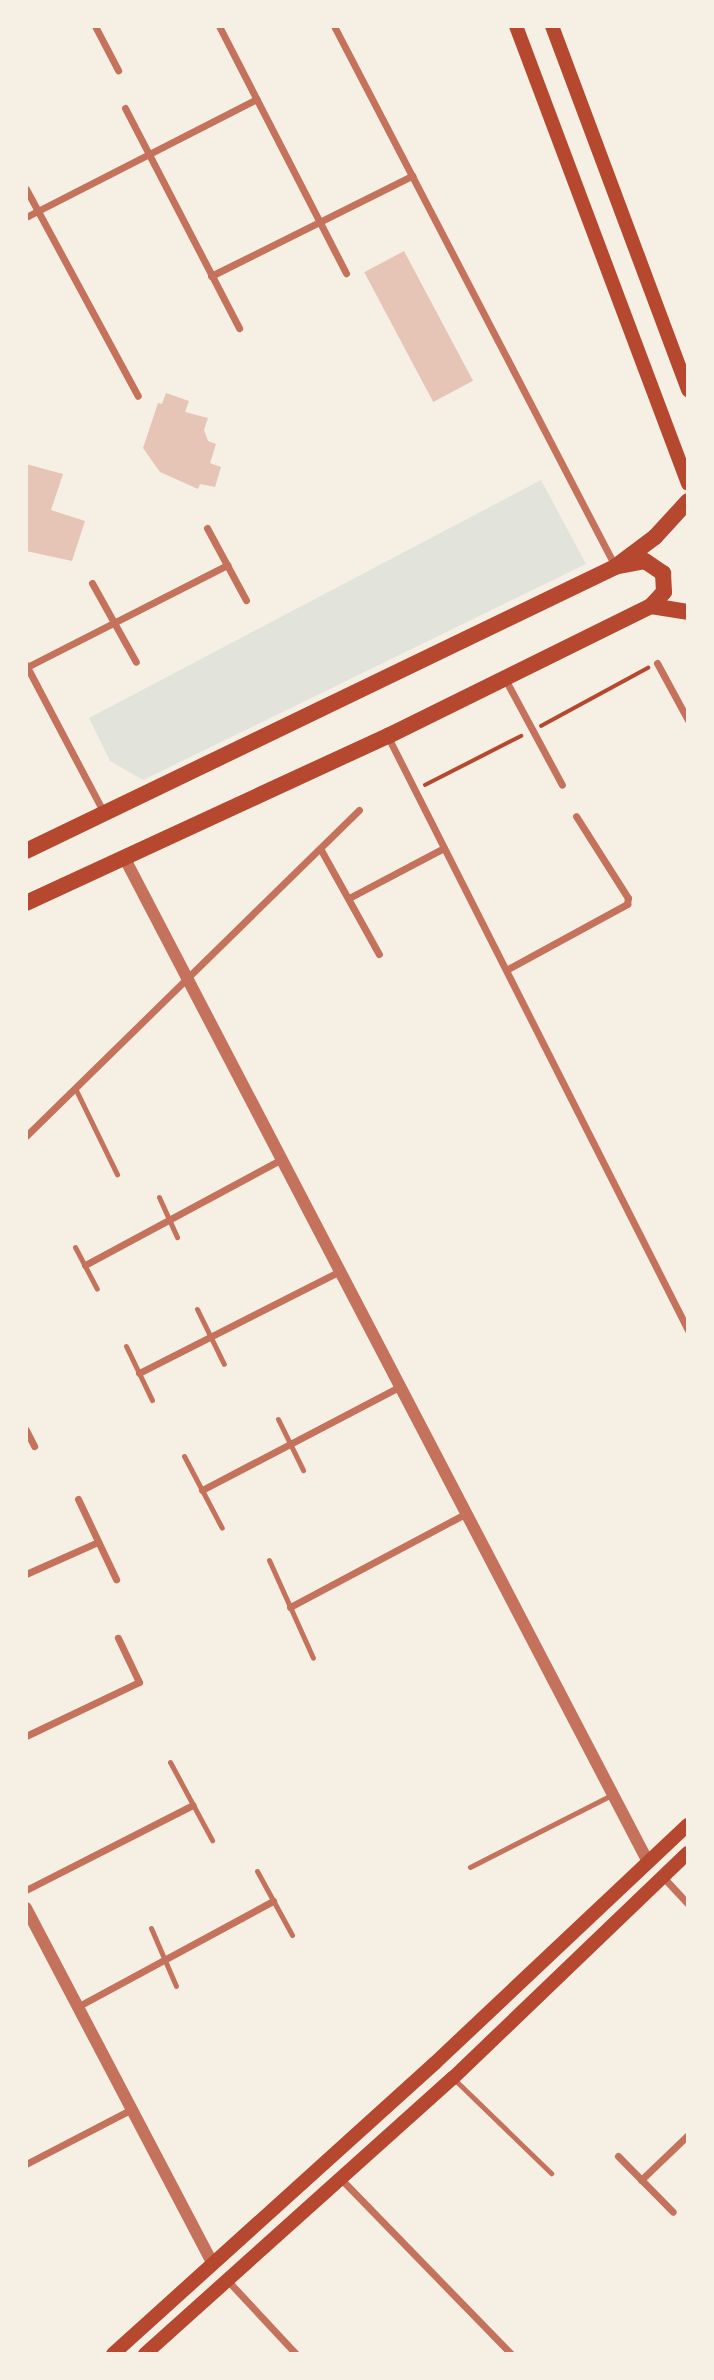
<!DOCTYPE html>
<style>
body{margin:0}
#map{position:relative;width:714px;height:2380px;overflow:hidden;background:#f6efe4;font-family:Cabin,sans-serif}
div>[style]{position:absolute}
[style*='--x']{left:calc(var(--x)*1px);top:calc(var(--y)*1px);width:calc(var(--w)*1px);rotate:calc(var(--a)*1deg)}
.green>*{inset:0;background:#e2e4dc}
.building>*{inset:0;background:#e6c5b7;transform-origin:0 0}
.path>*{height:3.5px;margin:-1.75px;padding:0 1.75px;transform-origin:1.75px;border-radius:1.75px;background:#b5482f}
.service>*{height:5px;margin:-2.5px;padding:0 2.5px;transform-origin:2.5px;border-radius:2.5px;background:#c5725c}
.minor>*{height:7px;margin:-3.5px;padding:0 3.5px;transform-origin:3.5px;border-radius:3.5px;background:#c5725c}
.tertiary>*{height:12px;margin:-6px;padding:0 6px;transform-origin:6px;border-radius:6px;background:#c5725c}
.secondary>*{height:14px;margin:-7px;padding:0 7px;transform-origin:7px;border-radius:7px;background:#b5482f}
.primary>*{height:16px;margin:-8px;padding:0 8px;transform-origin:8px;border-radius:8px;background:#b5482f}
span{translate:-50% -50%;white-space:nowrap;text-align:center;line-height:1.15;-webkit-text-stroke:5px #f6efe4;paint-order:stroke}
.frame{position:absolute;inset:0;border:28px solid #f6efe4;pointer-events:none}
</style>
<div id="map">
<div class="green">
<i style="clip-path:polygon(541px 480px,586px 564px,143px 780px,110px 761px,89px 718px)"></i>
</div>
<div class="building">
<i style="left:404px;top:251px;width:147px;height:45px;rotate:62deg"></i>
<i style="clip-path:polygon(166px 393px,189px 401px,185px 412px,208px 418px,204px 430px,208px 441px,216px 444px,210px 463px,221px 467px,215px 487px,200px 484px,198px 489px,160px 472px,143px 448px,158px 403px,162px 404px)"></i>
<i style="clip-path:polygon(26px 464px,63px 474px,51px 510px,85px 521px,72px 561px,26px 551px)"></i>
</div>
<div class="path">
<i style="--x:541;--y:726;--w:122;--a:-28.5"></i>
<i style="--x:425;--y:785;--w:108;--a:-27"></i>
</div>
<div class="service">
<i style="--x:75;--y:1088;--w:96;--a:64"></i>
<i style="--x:159;--y:1197;--w:44;--a:65.8"></i>
<i style="--x:75;--y:1247;--w:47;--a:62.4"></i>
<i style="--x:197;--y:1309;--w:61;--a:63.9"></i>
<i style="--x:126;--y:1346;--w:60;--a:64.3"></i>
<i style="--x:278;--y:1419;--w:57;--a:63.9"></i>
<i style="--x:184;--y:1456;--w:81;--a:62.2"></i>
<i style="--x:269;--y:1560;--w:107;--a:65.8"></i>
<i style="--x:170;--y:1762;--w:89;--a:61.7"></i>
<i style="--x:470;--y:1867;--w:161;--a:-27"></i>
<i style="--x:257;--y:1871;--w:73;--a:61.3"></i>
<i style="--x:151;--y:1928;--w:63;--a:66.7"></i>
<i style="--x:455;--y:2080;--w:134;--a:44.1"></i>
</div>
<div class="minor">
<i style="--x:95;--y:26;--w:50;--a:62.4"></i>
<i style="--x:219;--y:26;--w:278;--a:62.8"></i>
<i style="--x:334;--y:26;--w:609;--a:62.51"></i>
<i style="--x:125;--y:108;--w:248;--a:62.6"></i>
<i style="--x:26;--y:189;--w:235;--a:61.6"></i>
<i style="--x:26;--y:217;--w:259;--a:-27.1"></i>
<i style="--x:211;--y:276;--w:225;--a:-26.5"></i>
<i style="--x:207;--y:528;--w:82;--a:61.6"></i>
<i style="--x:92;--y:583;--w:90;--a:60.9"></i>
<i style="--x:657;--y:663;--w:65;--a:61.5"></i>
<i style="--x:26;--y:665;--w:167;--a:62.2"></i>
<i style="--x:27;--y:667;--w:225;--a:-27"></i>
<i style="--x:505;--y:679;--w:120;--a:61.7"></i>
<i style="--x:388;--y:737;--w:665;--a:63.17"></i>
<i style="--x:321;--y:850;--w:119;--a:60.9"></i>
<i style="--x:349;--y:898;--w:107;--a:-27.8"></i>
<i style="--x:508;--y:969;--w:136;--a:-28.6"></i>
<i style="--x:627;--y:904;--w:6;--a:-81"></i>
<i style="--x:628;--y:898;--w:97;--a:-122.4"></i>
<i style="--x:26;--y:1136;--w:466;--a:-44.4"></i>
<i style="--x:85;--y:1265;--w:224;--a:-28.3"></i>
<i style="--x:139;--y:1373;--w:223;--a:-26.9"></i>
<i style="--x:26;--y:1430;--w:18;--a:63"></i>
<i style="--x:202;--y:1490;--w:222;--a:-27.6"></i>
<i style="--x:78;--y:1499;--w:89;--a:64.6"></i>
<i style="--x:26;--y:1574;--w:79;--a:-24"></i>
<i style="--x:290;--y:1607;--w:198;--a:-28"></i>
<i style="--x:26;--y:1736;--w:125;--a:-25.5"></i>
<i style="--x:139;--y:1682;--w:49;--a:-115.5"></i>
<i style="--x:663;--y:1877;--w:37;--a:47"></i>
<i style="--x:26;--y:1890;--w:187;--a:-27"></i>
<i style="--x:77;--y:2007;--w:223;--a:-28.4"></i>
<i style="--x:618;--y:2156;--w:78;--a:45.5"></i>
<i style="--x:26;--y:2164;--w:117;--a:-27.4"></i>
<i style="--x:341;--y:2179;--w:244;--a:45.8"></i>
<i style="--x:641;--y:2180;--w:65;--a:-43.8"></i>
<i style="--x:228;--y:2281;--w:100;--a:47"></i>
</div>
<div class="tertiary">
<i style="--x:124;--y:857;--w:1133;--a:62.46"></i>
<i style="--x:26;--y:1908;--w:402;--a:62.3"></i>
</div>
<div class="secondary">
<i style="--x:516;--y:26;--w:489;--a:69.4"></i>
<i style="--x:552;--y:26;--w:389;--a:69.5"></i>
<i style="--x:113;--y:2354;--w:434;--a:-42.1"></i>
<i style="--x:435;--y:2063;--w:347;--a:-43.3"></i>
<i style="--x:145;--y:2354;--w:414;--a:-41.9"></i>
<i style="--x:453;--y:2078;--w:325;--a:-43.8"></i>
</div>
<div class="primary">
<i style="--x:619;--y:566;--w:26;--a:-11"></i>
<i style="--x:645;--y:561;--w:22;--a:34"></i>
<i style="--x:663;--y:573;--w:19;--a:87"></i>
<i style="--x:664;--y:592;--w:19;--a:133"></i>
<i style="--x:26;--y:851;--w:654;--a:-25.74"></i>
<i style="--x:615;--y:567;--w:50;--a:-36.9"></i>
<i style="--x:655;--y:537;--w:49;--a:-47.5"></i>
<i style="--x:26;--y:903;--w:399;--a:-24.8"></i>
<i style="--x:388;--y:736;--w:293;--a:-26.3"></i>
<i style="--x:651;--y:606;--w:37;--a:9"></i>
</div>
<div class="frame"></div>
</div>
